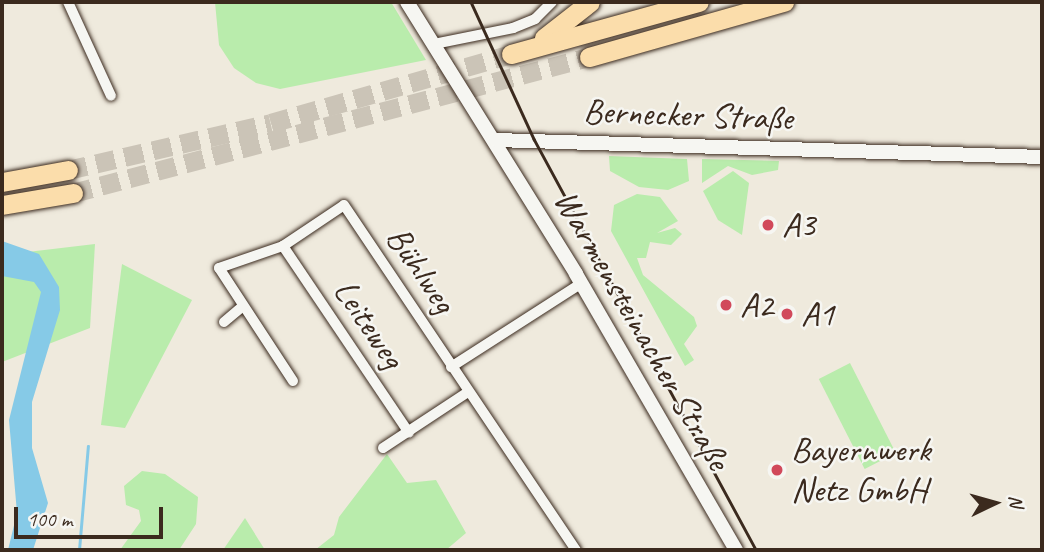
<!DOCTYPE html>
<meta charset="utf-8">
<style>
body{margin:0}
#map{position:relative;width:1044px;height:552px;overflow:hidden;background:#efeadd;font-family:Caveat,sans-serif}
div>[style]{position:absolute}
[style*='--x']{left:calc(var(--x)*1px);top:calc(var(--y)*1px);width:calc(var(--w)*1px);rotate:calc(var(--a)*1deg)}
.green>*{inset:0;background:#b9ecac;transform-origin:0 0}
.water>*{inset:0;background:#86cae7}
.stream>*{height:2.5px;margin:-1.25px;padding:0 1.25px;transform-origin:1.25px;border-radius:1.25px;background:#86cae7}
.highway-tunnel>*{height:19px;margin-top:-9.5px;transform-origin:0;background:repeating-linear-gradient(90deg,#cbc4b7 0 19px,transparent 0 29px)}
.roads{filter:drop-shadow(0 0 2px #3b2a1e) drop-shadow(0 0 2px #3b2a1e)}
.street>*{height:10px;margin:-5px;padding:0 5px;transform-origin:5px;border-radius:5px;background:#f6f6f2}
.secondary>*{height:14px;margin:-7px;padding:0 7px;transform-origin:7px;border-radius:7px;background:#f6f6f2}
.highway>*{height:19px;margin:-9.5px;padding:0 9.5px;transform-origin:9.5px;border-radius:9.5px;background:#fbddab}
.rail>*{height:2.5px;margin:-1.25px;padding:0 1.25px;transform-origin:1.25px;border-radius:1.25px;background:#3b2a1e}
.dots>*{width:19px;height:19px;translate:-50% -50%;box-sizing:border-box;border:4px solid #f6f6f2;border-radius:50%}
span{translate:-50% -50%;white-space:nowrap;text-align:center;line-height:1.15;-webkit-text-stroke:5px #f6f6f2;paint-order:stroke}
.street-label{font-size:35px;color:#3b2a1e}
.poi-label{font-size:35px;color:#3b2a1e}
.left{translate:0 -50%;text-align:left}
.frame{position:absolute;inset:0;border:4px solid #3b2a1e;pointer-events:none}
.north{position:absolute;left:960px;top:468px;width:70px;height:70px;-webkit-text-stroke:5px #f6f6f2;paint-order:stroke;rotate:85deg;font-size:19px;font-weight:700;line-height:28px;text-align:center;color:#3b2a1e}
.north::after{content:'';display:block;margin:auto;width:24px;height:32px;background:#3b2a1e;clip-path:polygon(50% 0,100% 100%,50% 72%,0 100%)}
.scale{position:absolute;left:14px;top:507px;width:149px;height:32px;box-sizing:border-box;border:4px solid #3b2a1e;border-top:0;padding-left:9px;font-size:21px;line-height:24px;white-space:nowrap;color:#3b2a1e;-webkit-text-stroke:5px #f6f6f2;paint-order:stroke}
</style>
<div id="map">
<div class="green">
<i style="clip-path:polygon(215px 2px,391px 2px,426px 60px,280px 89px,256px 83px,234px 68px,219px 45px)"></i>
<i style="clip-path:polygon(609px 156px,687px 159px,689px 181px,668px 190px,639px 187px,610px 171px)"></i>
<i style="clip-path:polygon(702px 159px,779px 161px,778px 170px,752px 175px,728px 166px,702px 183px)"></i>
<i style="clip-path:polygon(733px 171px,749px 183px,742px 235px,718px 220px,703px 191px)"></i>
<i style="clip-path:polygon(637px 194px,660px 197px,678px 221px,657px 233px,675px 228px,682px 234px,671px 245px,650px 242px,646px 258px,637px 258px,643px 275px,694px 317px,697px 326px,684px 344px,694px 360px,685px 366px,611px 231px,614px 205px)"></i>
<i style="clip-path:polygon(95px 244px,90px 328px,2px 362px,2px 255px)"></i>
<i style="clip-path:polygon(122px 264px,192px 300px,125px 428px,101px 425px)"></i>
<i style="left:850px;top:363px;width:101px;height:35px;rotate:63deg"></i>
<i style="clip-path:polygon(387px 454px,407px 483px,436px 480px,466px 533px,446px 550px,315px 550px,334px 535px,339px 517px)"></i>
<i style="clip-path:polygon(142px 471px,165px 474px,198px 497px,196px 524px,179px 550px,120px 550px,141px 521px,139px 510px,126px 505px,124px 486px)"></i>
<i style="clip-path:polygon(245px 518px,265px 550px,223px 550px)"></i>
</div>
<div class="water">
<i style="clip-path:polygon(2px 241px,39px 254px,59px 287px,60px 310px,32px 402px,32px 448px,48px 503px,33px 550px,8px 550px,17px 513px,9px 420px,41px 292px,34px 282px,2px 276px)"></i>
</div>
<div class="stream">
<i style="--x:79;--y:550;--w:104;--a:-85.1"></i>
</div>
<div class="highway-tunnel">
<i style="--x:68;--y:170;--w:208;--a:-13"></i>
<i style="--x:271;--y:123;--w:250;--a:-16"></i>
<i style="--x:73;--y:193;--w:534;--a:-14.77"></i>
</div>
<div class="roads">
<div class="street">
<i style="--x:68;--y:2;--w:103;--a:65.4"></i>
<i style="--x:434;--y:44;--w:81;--a:-11.4"></i>
<i style="--x:513;--y:28;--w:24;--a:-22"></i>
<i style="--x:535;--y:19;--w:24;--a:-45"></i>
<i style="--x:283;--y:246;--w:225;--a:56"></i>
<i style="--x:224;--y:322;--w:25;--a:-40"></i>
<i style="--x:451;--y:367;--w:156;--a:-32.7"></i>
<i style="--x:293;--y:381;--w:135;--a:-123.2"></i>
<i style="--x:219;--y:268;--w:68;--a:-19"></i>
<i style="--x:283;--y:246;--w:73;--a:-33.9"></i>
<i style="--x:344;--y:205;--w:416;--a:56.1"></i>
<i style="--x:383;--y:448;--w:102;--a:-33.4"></i>
</div>
<div class="secondary">
<i style="--x:407;--y:2;--w:320;--a:58.1"></i>
<i style="--x:576;--y:274;--w:319;--a:59.9"></i>
<i style="--x:496;--y:140;--w:546;--a:1.78"></i>
</div>
<div class="highway">
<i style="--x:544;--y:38;--w:58;--a:-38"></i>
<i style="--x:511;--y:54;--w:195;--a:-15.5"></i>
<i style="--x:589;--y:57;--w:203;--a:-15.8"></i>
<i style="--x:2;--y:182;--w:67;--a:-10.3"></i>
<i style="--x:2;--y:205;--w:72;--a:-9.6"></i>
</div>
</div>
<div class="rail">
<i style="--x:471;--y:2;--w:151;--a:65.3"></i>
<i style="--x:534;--y:139;--w:467;--a:61.6"></i>
</div>
<div class="dots">
<i style="left:768px;top:225px;background:#d1495b"></i>
<i style="left:726px;top:305px;background:#d1495b"></i>
<i style="left:787px;top:314px;background:#d1495b"></i>
<i style="left:777px;top:470px;background:#d1495b"></i>
</div>
<div class="street-label">
<span style="left:688px;top:115px;rotate:2deg">Bernecker Straße</span>
<span style="left:421px;top:270px;rotate:56deg">Bühlweg</span>
<span style="left:369px;top:324px;rotate:56deg">Leiteweg</span>
<span style="left:642px;top:330px;rotate:60deg">Warmensteinacher Straße</span>
</div>
<div class="poi-label">
<span class="left" style="left:782px;top:225px">A3</span>
<span class="left" style="left:740px;top:305px">A2</span>
<span class="left" style="left:801px;top:314px">A1</span>
<span class="left" style="left:791px;top:470px">Bayernwerk<br>Netz GmbH</span>
</div>
<div class="frame"></div>
<div class="north">N</div>
<div class="scale">100 m</div>
</div>
